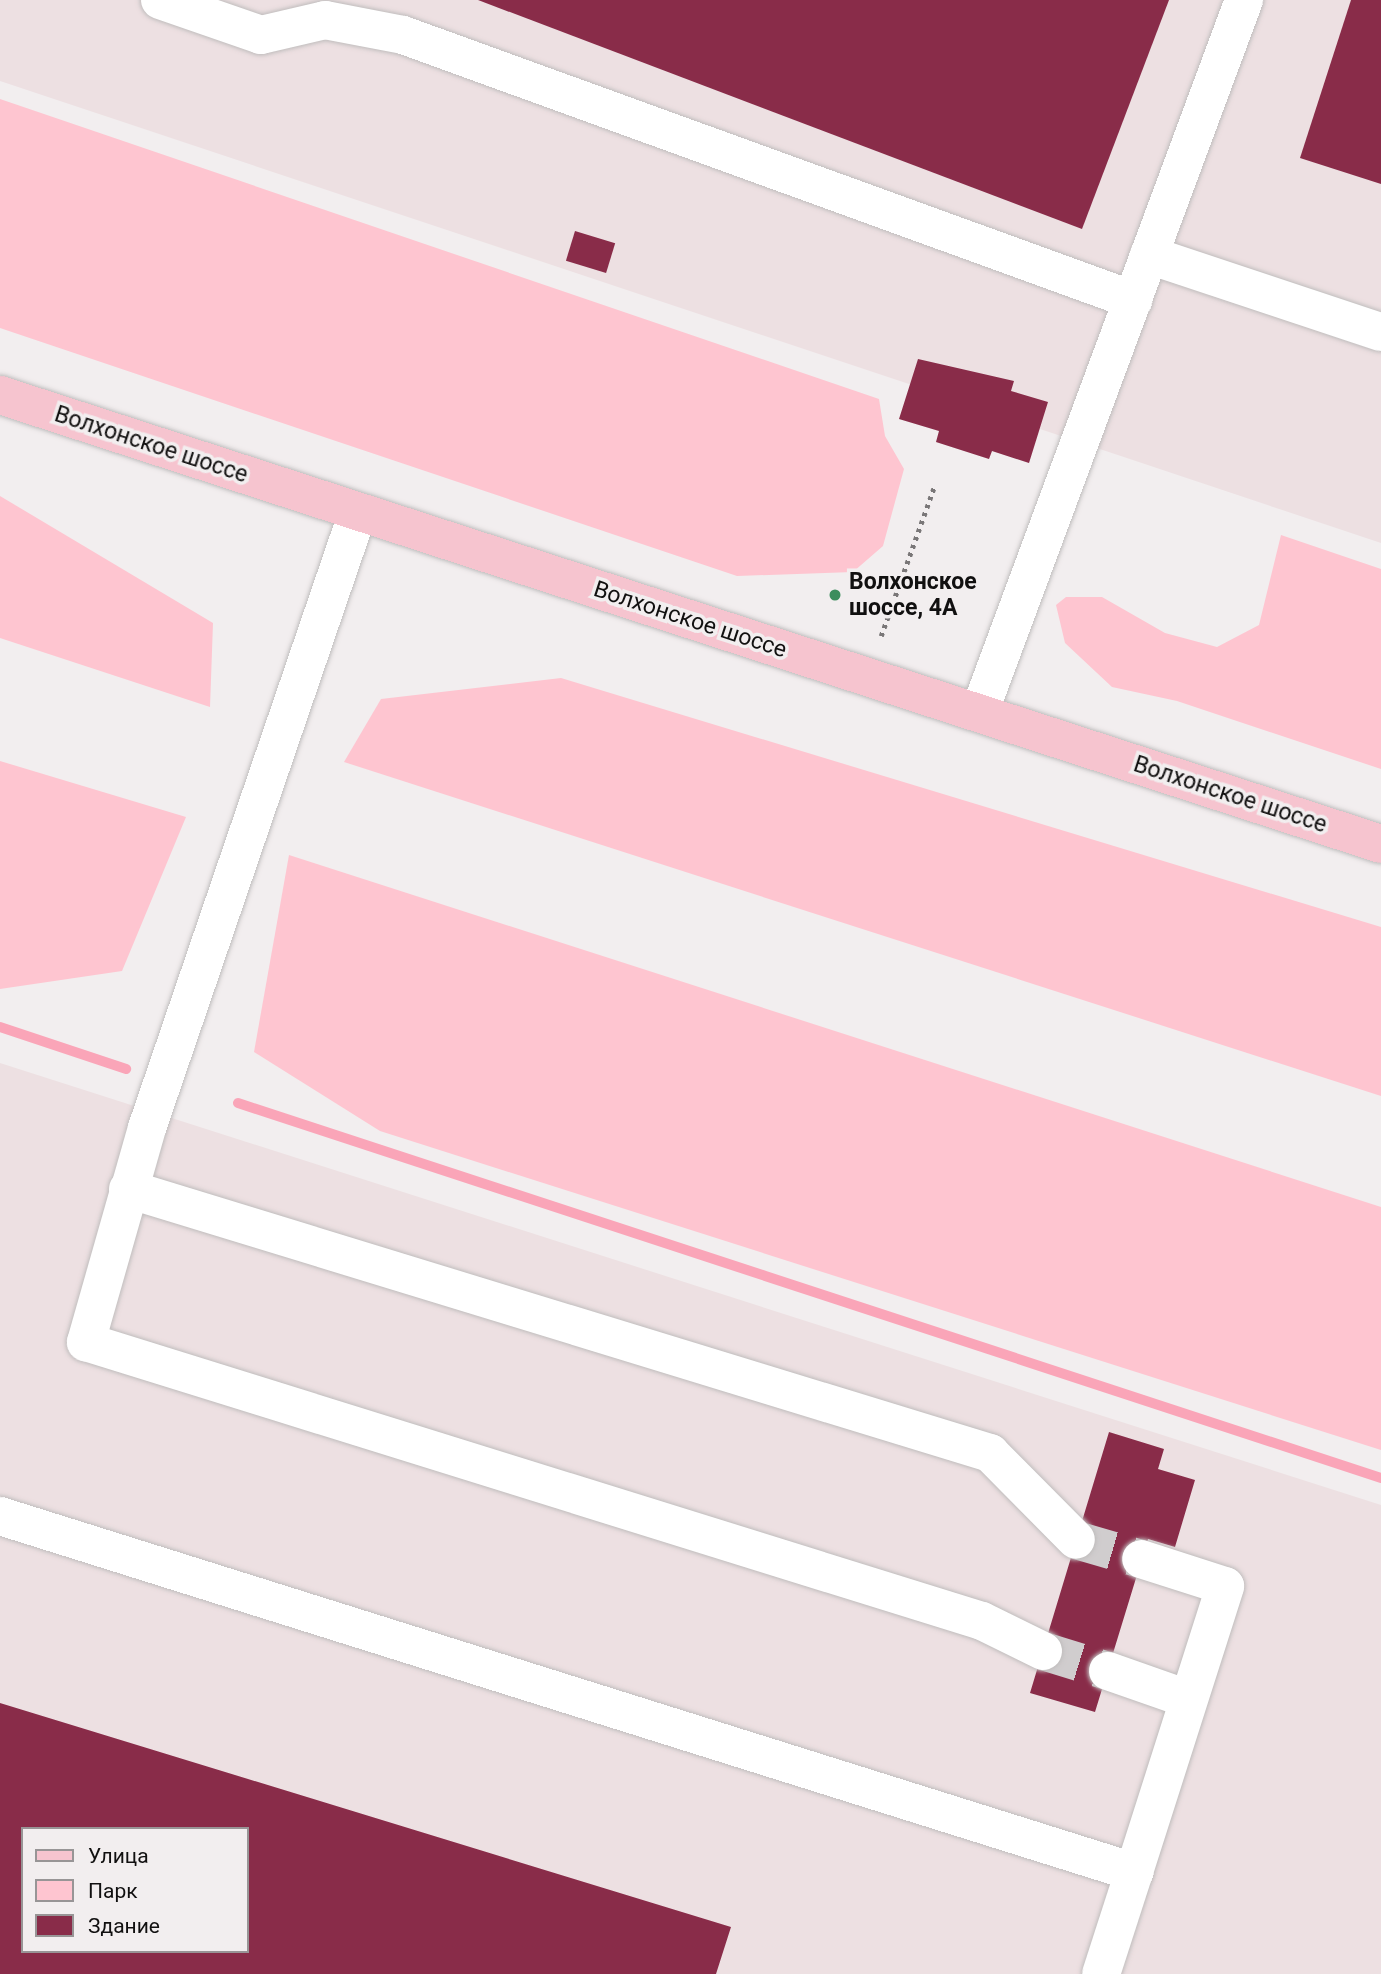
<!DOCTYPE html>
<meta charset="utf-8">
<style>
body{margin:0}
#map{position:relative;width:1381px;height:1974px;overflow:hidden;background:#f2eeef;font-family:Roboto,sans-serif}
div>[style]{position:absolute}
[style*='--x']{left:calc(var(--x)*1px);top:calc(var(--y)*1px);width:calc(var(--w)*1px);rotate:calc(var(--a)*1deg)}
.built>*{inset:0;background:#ede0e2}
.green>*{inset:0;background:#fec5d0}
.stream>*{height:10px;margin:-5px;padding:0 5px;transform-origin:5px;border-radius:5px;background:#faa5b8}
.building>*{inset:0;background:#892c49;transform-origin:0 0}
.minor-tunnel>*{height:38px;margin-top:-19px;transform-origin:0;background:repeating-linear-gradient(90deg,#d0cdce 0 38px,transparent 0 57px)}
.path>*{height:4.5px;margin-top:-2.25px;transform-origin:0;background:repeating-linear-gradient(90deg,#7a7778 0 3.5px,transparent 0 8.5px)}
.roads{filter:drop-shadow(0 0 2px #c0bdbd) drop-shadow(0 0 2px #c0bdbd)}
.minor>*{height:38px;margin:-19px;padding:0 19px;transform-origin:19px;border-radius:19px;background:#fff}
.major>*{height:38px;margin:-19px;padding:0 19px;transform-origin:19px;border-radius:19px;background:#f6c4cf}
.dots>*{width:19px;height:19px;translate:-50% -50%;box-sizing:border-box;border:4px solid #f2eeef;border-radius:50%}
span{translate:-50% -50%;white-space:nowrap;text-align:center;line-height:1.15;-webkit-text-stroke:7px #f2eeef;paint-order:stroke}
.street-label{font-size:23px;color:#111010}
.poi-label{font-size:23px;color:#111010;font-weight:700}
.left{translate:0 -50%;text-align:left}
.legend{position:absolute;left:21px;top:1827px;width:228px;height:126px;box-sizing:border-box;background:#f2eeef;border:2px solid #989596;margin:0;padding:9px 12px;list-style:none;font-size:21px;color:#111010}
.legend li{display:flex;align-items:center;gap:14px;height:35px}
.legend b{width:35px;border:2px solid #989596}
</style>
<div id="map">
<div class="built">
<div style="clip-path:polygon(0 0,1381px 0,1381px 543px,1040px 429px,1029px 463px,992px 451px,989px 459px,936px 442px,939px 431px,899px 419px,912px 385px,0 81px)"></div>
<div style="clip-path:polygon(evenodd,0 1063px,1381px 1505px,1381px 1974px,0 1974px,0 1063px,23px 1829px,247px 1829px,247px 1951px,23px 1951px,23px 1829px)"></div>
</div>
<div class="green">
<div style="clip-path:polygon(0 99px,879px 399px,885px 436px,904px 469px,883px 546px,853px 572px,737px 576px,0 328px)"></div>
<div style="clip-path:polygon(0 496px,213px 623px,210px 707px,0 638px)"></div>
<div style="clip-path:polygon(1281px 535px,1381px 569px,1381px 769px,1177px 701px,1112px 687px,1065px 643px,1056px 605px,1066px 597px,1102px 597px,1165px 633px,1217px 647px,1259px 625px)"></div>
<div style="clip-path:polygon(561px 678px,1381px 927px,1381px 1096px,344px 762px,381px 699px)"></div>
<div style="clip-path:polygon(0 761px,186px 817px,122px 971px,0 989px)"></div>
<div style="clip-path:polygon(289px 855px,1381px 1207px,1381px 1450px,380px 1131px,254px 1052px)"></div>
</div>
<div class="stream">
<div style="--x:0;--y:1027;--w:133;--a:18.4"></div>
<div style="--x:238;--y:1103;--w:1203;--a:18.16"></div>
</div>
<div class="building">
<div style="clip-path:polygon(478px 0,1169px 0,1082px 229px)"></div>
<div style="clip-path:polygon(1351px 0,1381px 0,1381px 184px,1300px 158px)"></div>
<div style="left:575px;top:231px;width:42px;height:31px;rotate:17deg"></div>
<div style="clip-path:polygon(918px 359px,1014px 381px,1011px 391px,1048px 402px,1029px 463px,992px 451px,989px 459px,936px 442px,939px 431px,899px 419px)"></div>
<div style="clip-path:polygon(1109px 1432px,1164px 1449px,1158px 1469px,1195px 1480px,1175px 1547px,1148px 1539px,1095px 1712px,1030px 1693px)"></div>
<div style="clip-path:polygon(evenodd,0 1703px,731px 1927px,716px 1974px,0 1974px,0 1703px,23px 1829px,247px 1829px,247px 1951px,23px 1951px,23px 1829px)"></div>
</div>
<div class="minor-tunnel">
<div style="--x:1076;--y:1540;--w:68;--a:16.3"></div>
<div style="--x:1043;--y:1651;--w:68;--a:17.1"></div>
</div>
<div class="path">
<div style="--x:881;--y:636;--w:158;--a:-70.4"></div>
</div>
<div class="roads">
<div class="minor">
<div style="--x:160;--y:0;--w:107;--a:19.1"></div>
<div style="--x:261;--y:35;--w:66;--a:-13.2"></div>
<div style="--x:325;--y:20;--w:79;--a:10.9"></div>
<div style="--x:403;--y:35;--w:777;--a:19.95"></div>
<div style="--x:1149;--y:255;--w:244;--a:18.4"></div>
<div style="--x:358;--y:512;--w:651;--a:108.91"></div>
<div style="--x:147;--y:1128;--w:223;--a:105.9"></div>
<div style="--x:86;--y:1342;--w:938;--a:17.3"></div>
<div style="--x:982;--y:1621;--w:68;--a:26.2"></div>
<div style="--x:979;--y:713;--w:761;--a:-69.61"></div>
<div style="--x:128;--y:1189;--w:902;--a:17.03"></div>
<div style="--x:990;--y:1453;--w:122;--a:45.3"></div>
<div style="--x:0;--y:1516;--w:1189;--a:17.43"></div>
<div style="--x:1134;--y:1872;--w:107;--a:107.9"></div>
<div style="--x:1108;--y:1671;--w:85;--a:19.3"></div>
<div style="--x:1134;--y:1872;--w:300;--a:-72.3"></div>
<div style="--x:1225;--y:1586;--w:88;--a:-162.2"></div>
</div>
<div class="major">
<div style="--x:0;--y:395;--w:1452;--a:18.01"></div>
</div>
</div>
<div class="dots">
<div style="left:835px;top:595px;background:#3c8d5d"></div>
</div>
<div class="street-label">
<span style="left:151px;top:445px;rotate:18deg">Волхонское шоссе</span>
<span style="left:690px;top:620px;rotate:18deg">Волхонское шоссе</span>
<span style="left:1230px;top:795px;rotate:18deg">Волхонское шоссе</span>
</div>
<div class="poi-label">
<span class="left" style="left:849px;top:595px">Волхонское<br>шоссе, 4А</span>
</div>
<ul class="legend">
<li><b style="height:9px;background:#f6c4cf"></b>Улица</li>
<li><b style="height:19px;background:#fec5d0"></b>Парк</li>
<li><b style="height:19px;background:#892c49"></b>Здание</li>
</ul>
</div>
